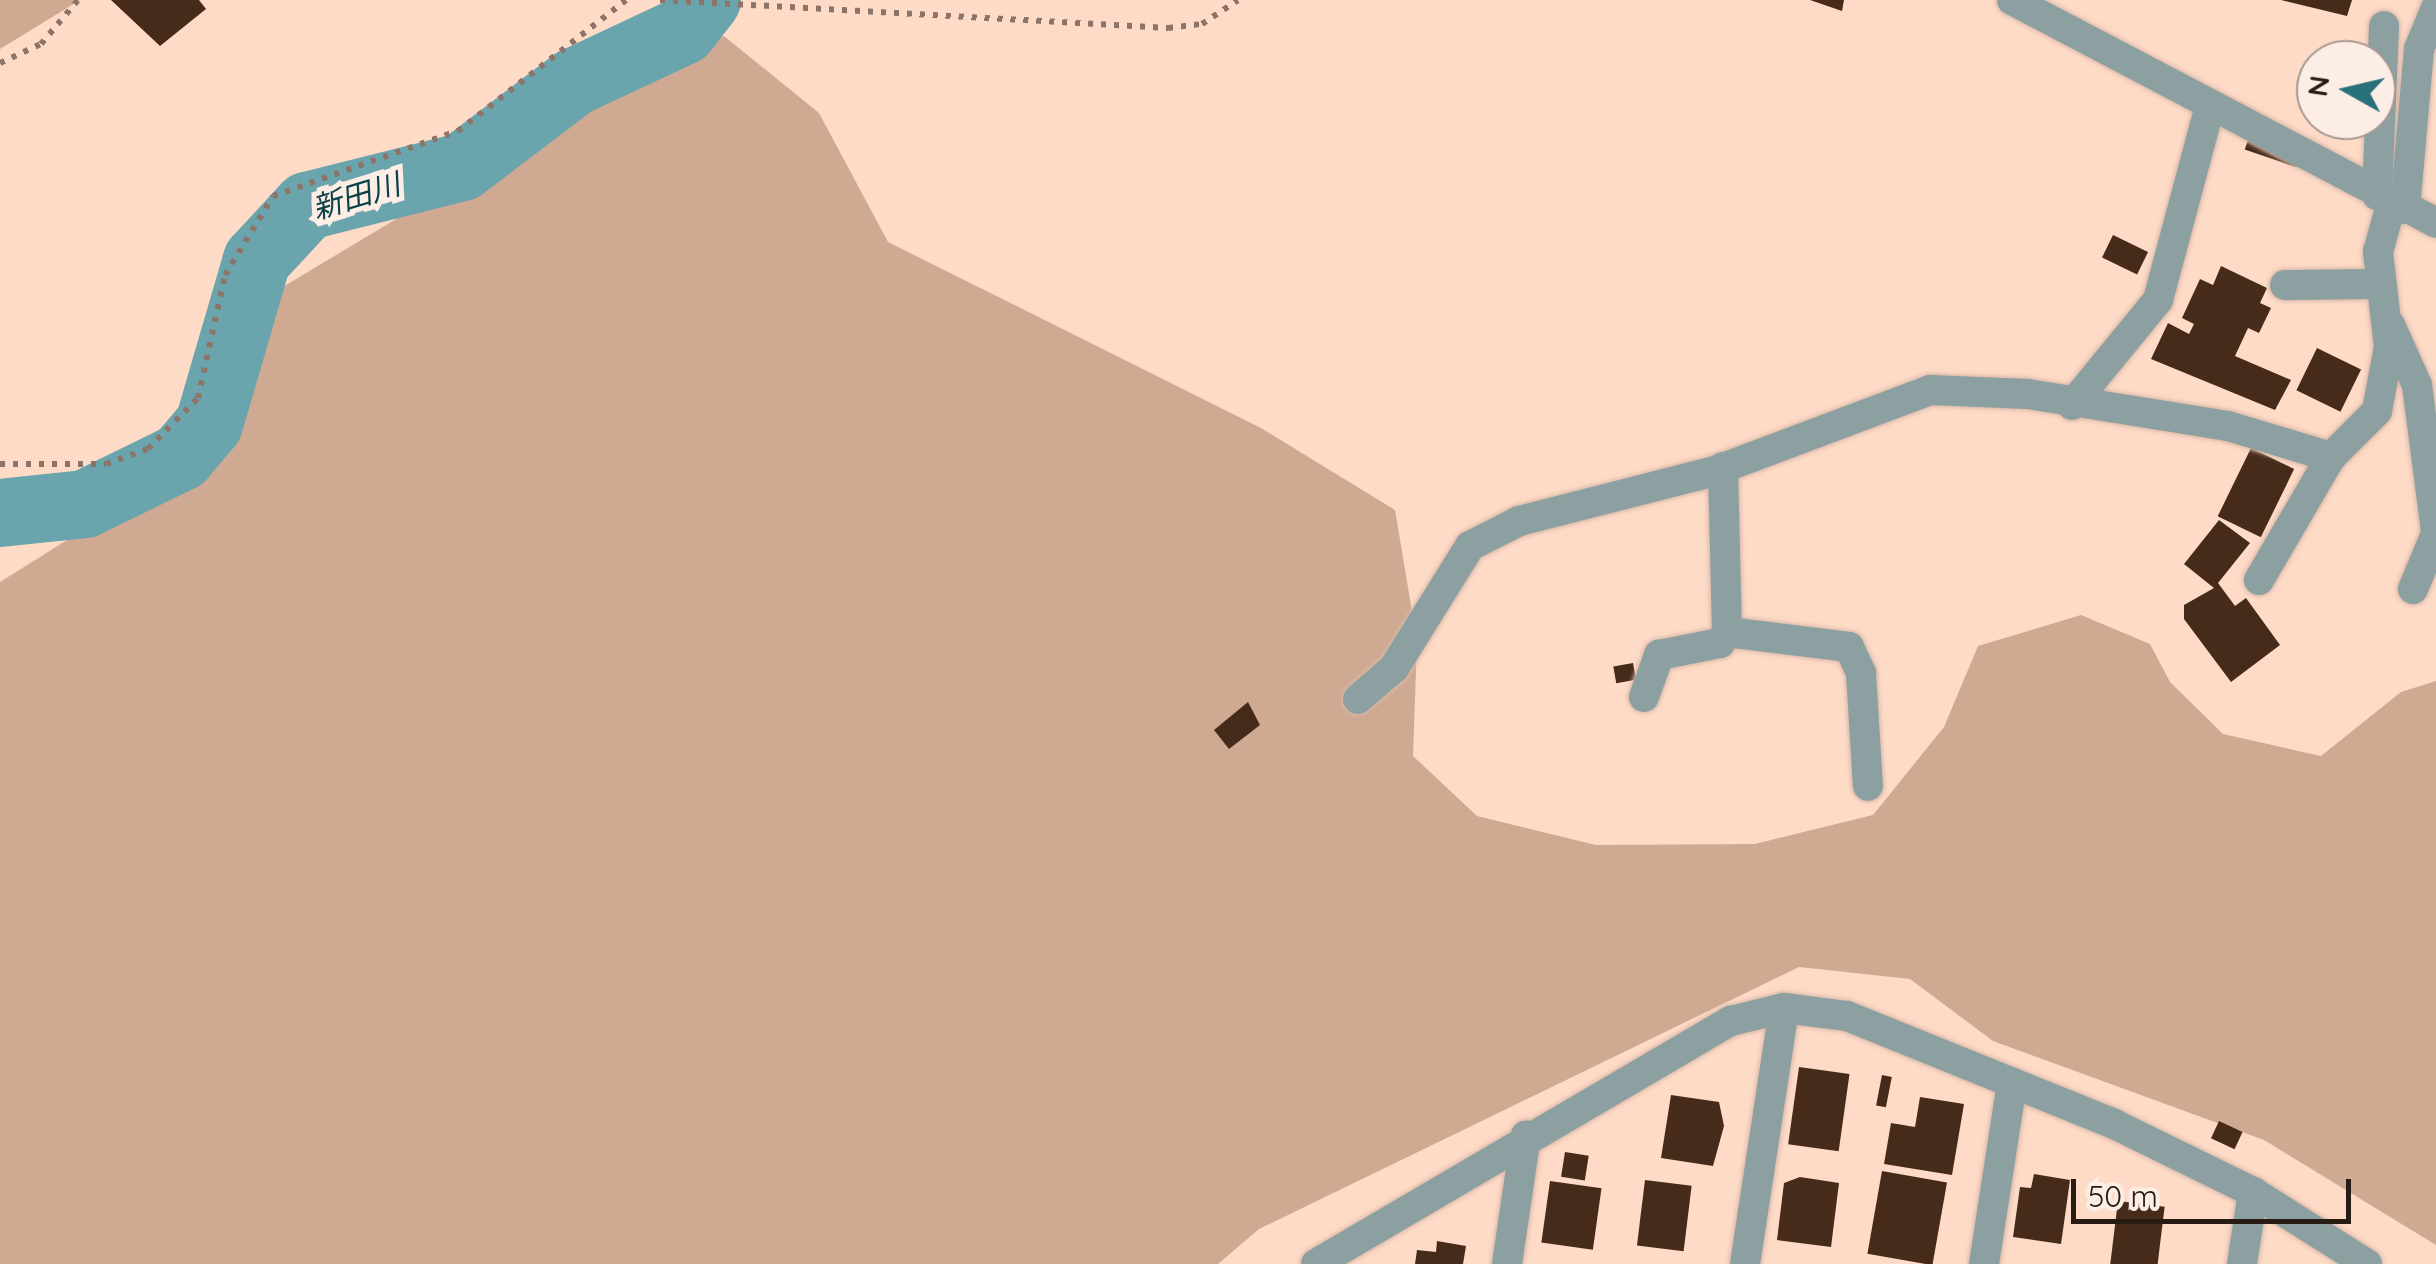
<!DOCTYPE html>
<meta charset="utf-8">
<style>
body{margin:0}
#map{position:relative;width:2436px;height:1264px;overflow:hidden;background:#fedbc7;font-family:Quicksand,"Noto Sans JP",sans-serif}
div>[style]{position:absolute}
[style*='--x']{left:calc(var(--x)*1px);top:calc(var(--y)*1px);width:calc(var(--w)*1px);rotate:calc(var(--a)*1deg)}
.green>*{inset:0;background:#cfa992}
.river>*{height:68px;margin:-34px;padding:0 34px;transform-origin:34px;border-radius:34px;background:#6aa4ac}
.building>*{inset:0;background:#462b1b;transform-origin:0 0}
.path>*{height:6px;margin-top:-3px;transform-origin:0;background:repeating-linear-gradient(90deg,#8c7568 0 5px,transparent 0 13px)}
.roads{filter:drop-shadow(0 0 2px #d7b8a7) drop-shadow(0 0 2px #d7b8a7)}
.minor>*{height:30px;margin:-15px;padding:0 15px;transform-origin:15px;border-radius:15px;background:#8c9fa1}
span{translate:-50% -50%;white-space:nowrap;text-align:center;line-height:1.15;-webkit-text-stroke:10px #fcede5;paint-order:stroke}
.water-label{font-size:30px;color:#0b4249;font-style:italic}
.north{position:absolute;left:2296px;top:40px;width:100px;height:100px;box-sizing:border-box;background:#fcede5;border:2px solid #a79991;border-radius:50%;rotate:278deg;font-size:28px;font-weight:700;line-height:40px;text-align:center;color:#271b13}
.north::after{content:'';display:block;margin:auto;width:35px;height:45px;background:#28717a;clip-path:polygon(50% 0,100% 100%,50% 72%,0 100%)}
.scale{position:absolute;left:2071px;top:1179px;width:280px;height:45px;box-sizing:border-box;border:5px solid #271b13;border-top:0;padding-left:12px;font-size:30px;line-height:35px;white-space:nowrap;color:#271b13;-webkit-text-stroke:8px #fcede5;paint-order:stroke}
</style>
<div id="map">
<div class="green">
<div style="clip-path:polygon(0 0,80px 0,0 49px)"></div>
<div style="clip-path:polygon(724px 36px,819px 113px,888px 242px,1261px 428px,1395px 510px,1417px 641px,1413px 756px,1477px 816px,1596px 845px,1755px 844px,1873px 815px,1944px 727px,1978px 646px,2081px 615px,2150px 644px,2170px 682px,2223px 734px,2321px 756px,2401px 692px,2436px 681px,2436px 1245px,2264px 1140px,1993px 1041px,1910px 979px,1799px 967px,1259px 1229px,1218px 1264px,0 1264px,0 582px,184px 467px,215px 426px,266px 297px,648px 68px)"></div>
</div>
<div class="river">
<div style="--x:0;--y:513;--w:85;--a:-6"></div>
<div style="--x:85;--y:504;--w:107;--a:-26.1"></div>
<div style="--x:181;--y:457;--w:43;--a:-49.7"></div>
<div style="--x:209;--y:424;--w:171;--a:-73.7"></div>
<div style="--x:257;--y:260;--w:74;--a:-47.2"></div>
<div style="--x:307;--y:206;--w:160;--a:-14.1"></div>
<div style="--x:462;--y:167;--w:141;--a:-37.2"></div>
<div style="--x:574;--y:82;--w:120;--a:-25.1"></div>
<div style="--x:683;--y:31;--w:39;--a:-52"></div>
</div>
<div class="building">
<div style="clip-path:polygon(111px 0,199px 0,206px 9px,160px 46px)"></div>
<div style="clip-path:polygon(1810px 0,1844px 0,1842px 11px)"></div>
<div style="clip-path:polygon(2281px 0,2352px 0,2347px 16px)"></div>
<div style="left:2248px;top:140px;width:55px;height:10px;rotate:19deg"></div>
<div style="left:2113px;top:235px;width:39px;height:25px;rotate:26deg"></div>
<div style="clip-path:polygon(2221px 266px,2267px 288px,2260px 303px,2271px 308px,2259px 333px,2248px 328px,2235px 356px,2291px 380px,2275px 410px,2151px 359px,2168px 323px,2189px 334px,2194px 324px,2182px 318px,2200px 279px,2213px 285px)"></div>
<div style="left:2317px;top:348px;width:49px;height:47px;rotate:26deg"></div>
<div style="left:2251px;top:448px;width:48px;height:76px;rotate:26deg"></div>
<div style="clip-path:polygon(2219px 520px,2250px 543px,2218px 583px,2235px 606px,2246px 598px,2280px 645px,2231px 682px,2184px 619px,2184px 605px,2214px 588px,2184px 564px)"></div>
<div style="left:1633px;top:663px;width:17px;height:20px;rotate:80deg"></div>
<div style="clip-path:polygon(1248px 702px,1260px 725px,1229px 749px,1214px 730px)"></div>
<div style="left:1799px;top:1067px;width:51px;height:78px;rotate:8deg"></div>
<div style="left:1882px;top:1075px;width:10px;height:31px;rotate:11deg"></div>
<div style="clip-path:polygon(1671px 1095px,1719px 1102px,1724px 1126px,1713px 1166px,1661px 1158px)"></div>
<div style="clip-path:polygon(1920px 1097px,1964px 1104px,1952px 1175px,1884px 1164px,1891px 1123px,1915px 1127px)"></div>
<div style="left:2219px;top:1121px;width:26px;height:19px;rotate:25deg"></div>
<div style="left:1565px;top:1152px;width:24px;height:25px;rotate:9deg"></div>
<div style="left:1882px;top:1171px;width:66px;height:84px;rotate:10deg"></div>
<div style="clip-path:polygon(2034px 1174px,2070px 1180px,2061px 1244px,2013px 1237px,2020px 1187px,2031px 1188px)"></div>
<div style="clip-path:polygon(1800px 1177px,1839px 1183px,1831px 1247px,1777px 1240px,1784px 1183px)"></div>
<div style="left:1645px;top:1180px;width:47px;height:66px;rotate:7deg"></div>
<div style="left:1550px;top:1181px;width:52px;height:62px;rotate:8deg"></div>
<div style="left:2118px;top:1201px;width:47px;height:64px;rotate:7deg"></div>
<div style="clip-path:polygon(1437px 1241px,1466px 1246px,1463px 1264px,1415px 1264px,1417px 1250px,1436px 1252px)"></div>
</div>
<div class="path">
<div style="--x:660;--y:0;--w:509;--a:3.15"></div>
<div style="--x:1168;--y:28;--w:34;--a:-7"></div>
<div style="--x:1202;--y:24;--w:43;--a:-33.7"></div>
<div style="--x:0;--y:63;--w:45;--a:-24.9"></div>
<div style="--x:41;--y:44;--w:57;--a:-49.9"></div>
<div style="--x:0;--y:464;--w:106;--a:0"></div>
<div style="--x:106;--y:464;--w:45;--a:-19.7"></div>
<div style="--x:148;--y:449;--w:71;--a:-45.6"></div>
<div style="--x:198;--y:398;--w:126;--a:-77.6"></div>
<div style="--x:225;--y:275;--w:92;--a:-58.7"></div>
<div style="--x:273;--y:196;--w:196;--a:-19.4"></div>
<div style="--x:458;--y:131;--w:213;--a:-37.9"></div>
</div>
<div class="roads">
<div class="minor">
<div style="--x:2012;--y:0;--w:479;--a:27.7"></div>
<div style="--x:2377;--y:195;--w:169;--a:-87.6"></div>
<div style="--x:2405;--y:209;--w:161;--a:-85"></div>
<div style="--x:2419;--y:49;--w:44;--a:-67.5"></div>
<div style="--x:2285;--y:285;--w:94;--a:-0.6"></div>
<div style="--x:2390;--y:325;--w:66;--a:65.8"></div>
<div style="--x:2417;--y:385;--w:147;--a:82.6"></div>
<div style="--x:2072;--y:405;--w:136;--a:-50.7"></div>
<div style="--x:2158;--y:300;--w:201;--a:-75"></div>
<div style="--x:2259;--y:580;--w:143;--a:-59.7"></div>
<div style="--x:2331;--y:457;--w:65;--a:-45"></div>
<div style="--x:2377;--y:411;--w:65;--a:-79.4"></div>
<div style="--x:2389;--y:347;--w:96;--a:-96.6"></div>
<div style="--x:2378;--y:252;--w:53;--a:-74.6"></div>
<div style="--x:2413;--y:589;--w:60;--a:-67.3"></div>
<div style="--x:1727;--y:632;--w:123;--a:7"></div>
<div style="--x:1849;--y:647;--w:29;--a:65"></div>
<div style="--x:1861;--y:673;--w:113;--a:86.5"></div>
<div style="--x:1644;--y:697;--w:45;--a:-70.3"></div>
<div style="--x:1659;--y:655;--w:62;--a:-11.1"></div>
<div style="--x:1720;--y:643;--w:13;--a:-58"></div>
<div style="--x:1727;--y:632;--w:165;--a:-91.4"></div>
<div style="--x:1358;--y:699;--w:48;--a:-40.7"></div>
<div style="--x:1394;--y:668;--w:144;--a:-58.1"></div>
<div style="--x:1470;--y:546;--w:55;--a:-27"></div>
<div style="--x:1519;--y:521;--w:202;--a:-14.3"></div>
<div style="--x:1715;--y:471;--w:230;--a:-20.6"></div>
<div style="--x:1930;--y:390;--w:98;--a:2.3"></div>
<div style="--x:2028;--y:394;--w:203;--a:9.1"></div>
<div style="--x:2228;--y:426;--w:108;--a:16.8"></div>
<div style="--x:1316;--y:1264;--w:481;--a:-30.4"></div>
<div style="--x:1731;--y:1021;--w:55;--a:-13.8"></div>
<div style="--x:1784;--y:1008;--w:64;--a:7.2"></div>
<div style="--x:1847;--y:1016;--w:288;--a:22"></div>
<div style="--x:2114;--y:1124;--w:155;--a:26.1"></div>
<div style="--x:2253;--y:1192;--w:135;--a:32.3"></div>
<div style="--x:1507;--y:1264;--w:130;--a:-81.6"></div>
<div style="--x:1745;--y:1264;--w:259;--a:-81.3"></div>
<div style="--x:1984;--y:1264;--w:183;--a:-81.2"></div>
<div style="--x:2242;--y:1264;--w:73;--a:-81.3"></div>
</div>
</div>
<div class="water-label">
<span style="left:356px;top:196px;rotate:-17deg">新田川</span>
</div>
<div class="north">N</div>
<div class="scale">50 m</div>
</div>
